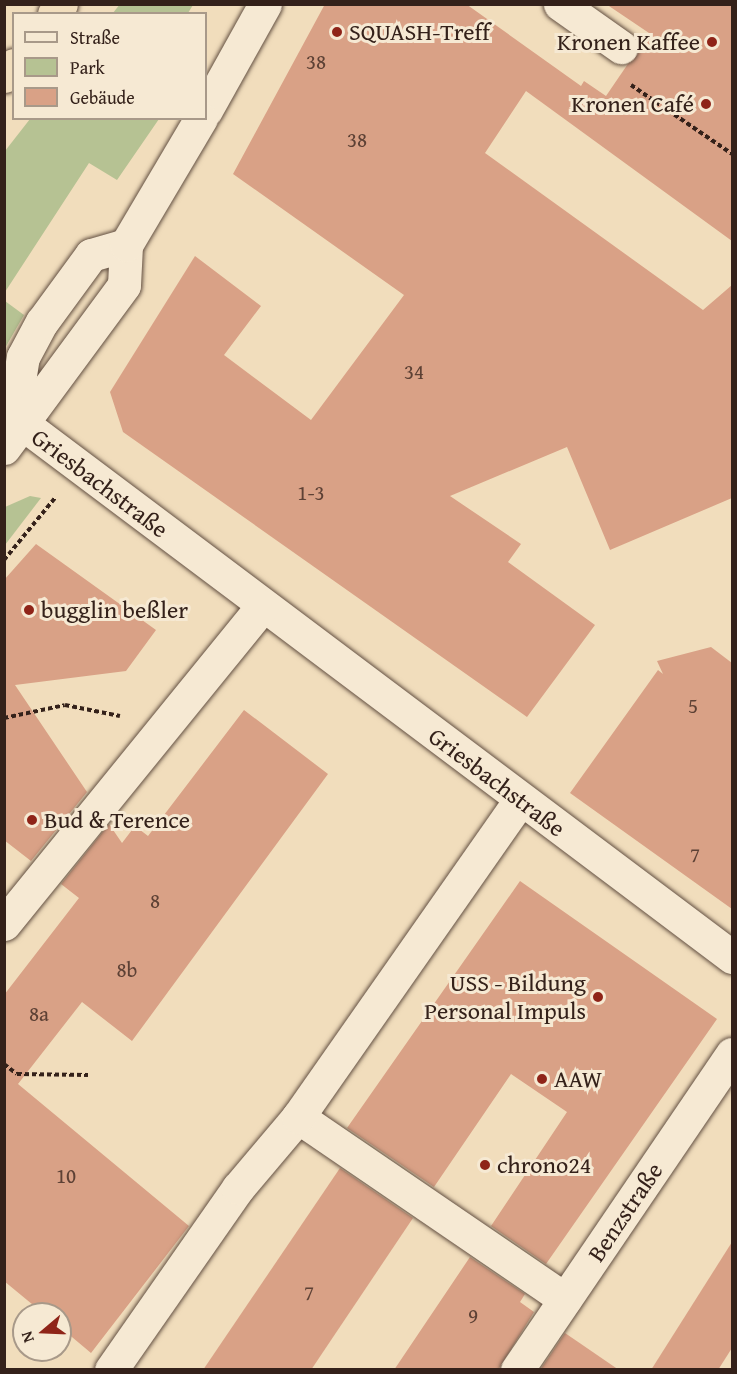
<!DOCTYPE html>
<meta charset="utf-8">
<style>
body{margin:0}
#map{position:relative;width:737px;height:1374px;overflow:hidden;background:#f1ddbc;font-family:"Gentium Book Plus",serif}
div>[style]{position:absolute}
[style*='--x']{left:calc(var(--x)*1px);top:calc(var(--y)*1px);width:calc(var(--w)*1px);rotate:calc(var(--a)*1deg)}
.green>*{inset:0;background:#b6c293}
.building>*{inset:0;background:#d9a186}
.path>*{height:4px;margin-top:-2px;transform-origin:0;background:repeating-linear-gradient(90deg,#34211a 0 4.5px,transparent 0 7.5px)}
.roads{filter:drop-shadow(0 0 2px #635042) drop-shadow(0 0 2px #635042)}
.minor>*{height:33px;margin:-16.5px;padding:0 16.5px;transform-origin:16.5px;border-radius:16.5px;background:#f6e9d3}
.highway>*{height:33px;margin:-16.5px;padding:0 16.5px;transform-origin:16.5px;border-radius:16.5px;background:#f1ddbc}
.dots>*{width:16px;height:16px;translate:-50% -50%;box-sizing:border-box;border:3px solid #f6e9d3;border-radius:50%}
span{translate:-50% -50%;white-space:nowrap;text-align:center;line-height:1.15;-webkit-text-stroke:6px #f6e9d3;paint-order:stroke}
.number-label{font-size:21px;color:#5d4135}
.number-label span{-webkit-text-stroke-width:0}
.poi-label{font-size:24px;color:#34211a}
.left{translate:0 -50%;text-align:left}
.right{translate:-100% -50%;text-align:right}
.street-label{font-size:24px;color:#34211a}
.frame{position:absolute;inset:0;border:6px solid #34211a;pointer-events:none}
.legend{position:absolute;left:12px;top:12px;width:195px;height:108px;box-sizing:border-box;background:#f6e9d3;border:2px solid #a89989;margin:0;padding:8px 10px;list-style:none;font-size:18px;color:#34211a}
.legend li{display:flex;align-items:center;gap:12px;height:30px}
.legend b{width:30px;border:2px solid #a89989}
.north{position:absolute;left:12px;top:1302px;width:60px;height:60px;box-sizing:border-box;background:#f6e9d3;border:2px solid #a89989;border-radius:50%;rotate:251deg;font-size:16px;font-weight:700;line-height:24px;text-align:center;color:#34211a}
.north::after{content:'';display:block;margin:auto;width:21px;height:27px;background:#8f2418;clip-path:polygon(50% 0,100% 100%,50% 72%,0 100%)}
</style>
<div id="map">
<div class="green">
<div style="clip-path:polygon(120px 4px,193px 4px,193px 5px,188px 13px,113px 13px)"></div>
<div style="clip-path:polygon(30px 119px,159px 119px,117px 180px,89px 163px,5px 292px,5px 151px)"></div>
<div style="clip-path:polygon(5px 301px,24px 315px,5px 348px)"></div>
<div style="clip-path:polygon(30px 496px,41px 498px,5px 545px,5px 507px)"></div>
</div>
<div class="building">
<div style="clip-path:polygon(325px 4px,466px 4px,581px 86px,584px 81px,606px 96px,649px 33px,606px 4px,732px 4px,732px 241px,526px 91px,485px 153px,703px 310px,732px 285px,732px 498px,610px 550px,567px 447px,450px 496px,521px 544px,508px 562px,595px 625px,527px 717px,123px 432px,110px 392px,195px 256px,261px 306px,224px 355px,311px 420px,404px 295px,233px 174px)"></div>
<div style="clip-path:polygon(36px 544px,156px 630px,126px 671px,15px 685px,87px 792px,31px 861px,4px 840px,4px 580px)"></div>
<div style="clip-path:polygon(711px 647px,732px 663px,732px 909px,570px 793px,658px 670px,663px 674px,657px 661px)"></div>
<div style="clip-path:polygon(244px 710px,328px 774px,132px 1041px,82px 1002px,18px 1084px,189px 1226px,91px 1353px,60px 1327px,60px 1314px,44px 1314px,4px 1281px,4px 995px,79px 898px,61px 884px,109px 824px,122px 843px,135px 826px,148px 836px)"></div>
<div style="clip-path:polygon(520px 881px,717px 1019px,546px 1264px,491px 1226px,567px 1112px,511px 1074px,434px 1187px,347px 1128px)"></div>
<div style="clip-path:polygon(340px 1168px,413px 1218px,311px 1370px,203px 1370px)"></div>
<div style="clip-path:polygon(732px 1242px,732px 1348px,718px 1370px,651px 1370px)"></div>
<div style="clip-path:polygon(470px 1257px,525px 1294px,520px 1302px,534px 1312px,498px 1370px,394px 1370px)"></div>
<div style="clip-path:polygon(565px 1333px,619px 1370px,540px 1370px)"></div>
</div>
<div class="path">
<div style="--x:631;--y:85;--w:122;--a:34.3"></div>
<div style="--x:4;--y:560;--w:80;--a:-50.6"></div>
<div style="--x:4;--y:718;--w:62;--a:-12"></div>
<div style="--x:65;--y:705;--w:56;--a:11.3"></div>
<div style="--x:4;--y:1064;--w:16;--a:38"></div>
<div style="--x:17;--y:1074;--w:71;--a:0.8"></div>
</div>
<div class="roads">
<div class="minor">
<div style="--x:560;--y:4;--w:75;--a:35.2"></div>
<div style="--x:206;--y:110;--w:121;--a:-60.9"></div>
<div style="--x:23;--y:424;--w:887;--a:36.93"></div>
<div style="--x:23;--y:424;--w:31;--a:-101"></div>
<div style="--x:17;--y:394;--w:37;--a:-81"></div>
<div style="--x:23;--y:357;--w:40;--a:-62"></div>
<div style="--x:42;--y:322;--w:83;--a:-53.8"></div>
<div style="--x:91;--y:255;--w:36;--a:-16"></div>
<div style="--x:4;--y:448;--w:202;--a:-53.6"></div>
<div style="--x:124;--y:285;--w:40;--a:-87.1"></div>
<div style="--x:126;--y:245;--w:147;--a:-59.4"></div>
<div style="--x:4;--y:924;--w:409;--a:-50.9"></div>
<div style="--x:298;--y:1117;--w:323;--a:34.3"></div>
<div style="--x:111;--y:1370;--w:222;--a:-55.1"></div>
<div style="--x:238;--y:1188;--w:93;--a:-49.8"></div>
<div style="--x:298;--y:1117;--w:388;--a:-55"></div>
<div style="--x:517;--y:1370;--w:382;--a:-55.8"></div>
</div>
<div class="highway">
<div style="--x:54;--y:14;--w:12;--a:-55"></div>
<div style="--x:4;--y:76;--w:15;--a:-48"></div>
</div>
</div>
<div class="dots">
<div style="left:337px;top:32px;background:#8f2418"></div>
<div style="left:712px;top:42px;background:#8f2418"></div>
<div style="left:706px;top:104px;background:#8f2418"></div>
<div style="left:29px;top:610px;background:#8f2418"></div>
<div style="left:32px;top:820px;background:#8f2418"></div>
<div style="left:598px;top:997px;background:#8f2418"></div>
<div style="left:542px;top:1079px;background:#8f2418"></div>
<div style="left:485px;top:1165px;background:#8f2418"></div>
</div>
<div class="number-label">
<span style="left:316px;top:62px">38</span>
<span style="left:357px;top:140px">38</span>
<span style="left:414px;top:372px">34</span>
<span style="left:311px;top:493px">1-3</span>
<span style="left:693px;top:706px">5</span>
<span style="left:695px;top:855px">7</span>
<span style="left:155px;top:901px">8</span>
<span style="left:127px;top:970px">8b</span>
<span style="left:39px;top:1014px">8a</span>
<span style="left:66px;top:1176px">10</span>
<span style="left:309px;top:1293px">7</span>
<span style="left:473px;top:1316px">9</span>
</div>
<div class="poi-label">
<span class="left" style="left:349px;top:32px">SQUASH-Treff</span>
<span class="right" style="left:700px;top:42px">Kronen Kaffee</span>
<span class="right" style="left:694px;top:104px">Kronen Café</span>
<span class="left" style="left:41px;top:610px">bugglin beßler</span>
<span class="left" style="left:44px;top:820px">Bud &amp; Terence</span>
<span class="right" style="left:586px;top:997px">USS - Bildung<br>Personal Impuls</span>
<span class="left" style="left:554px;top:1079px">AAW</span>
<span class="left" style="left:497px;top:1165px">chrono24</span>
</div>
<div class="street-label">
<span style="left:100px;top:483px;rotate:37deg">Griesbachstraße</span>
<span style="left:497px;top:782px;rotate:37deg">Griesbachstraße</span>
<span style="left:625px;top:1212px;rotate:-56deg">Benzstraße</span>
</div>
<div class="frame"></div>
<ul class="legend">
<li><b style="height:8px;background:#f6e9d3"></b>Straße</li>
<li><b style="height:16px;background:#b6c293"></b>Park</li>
<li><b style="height:16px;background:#d9a186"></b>Gebäude</li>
</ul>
<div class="north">N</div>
</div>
